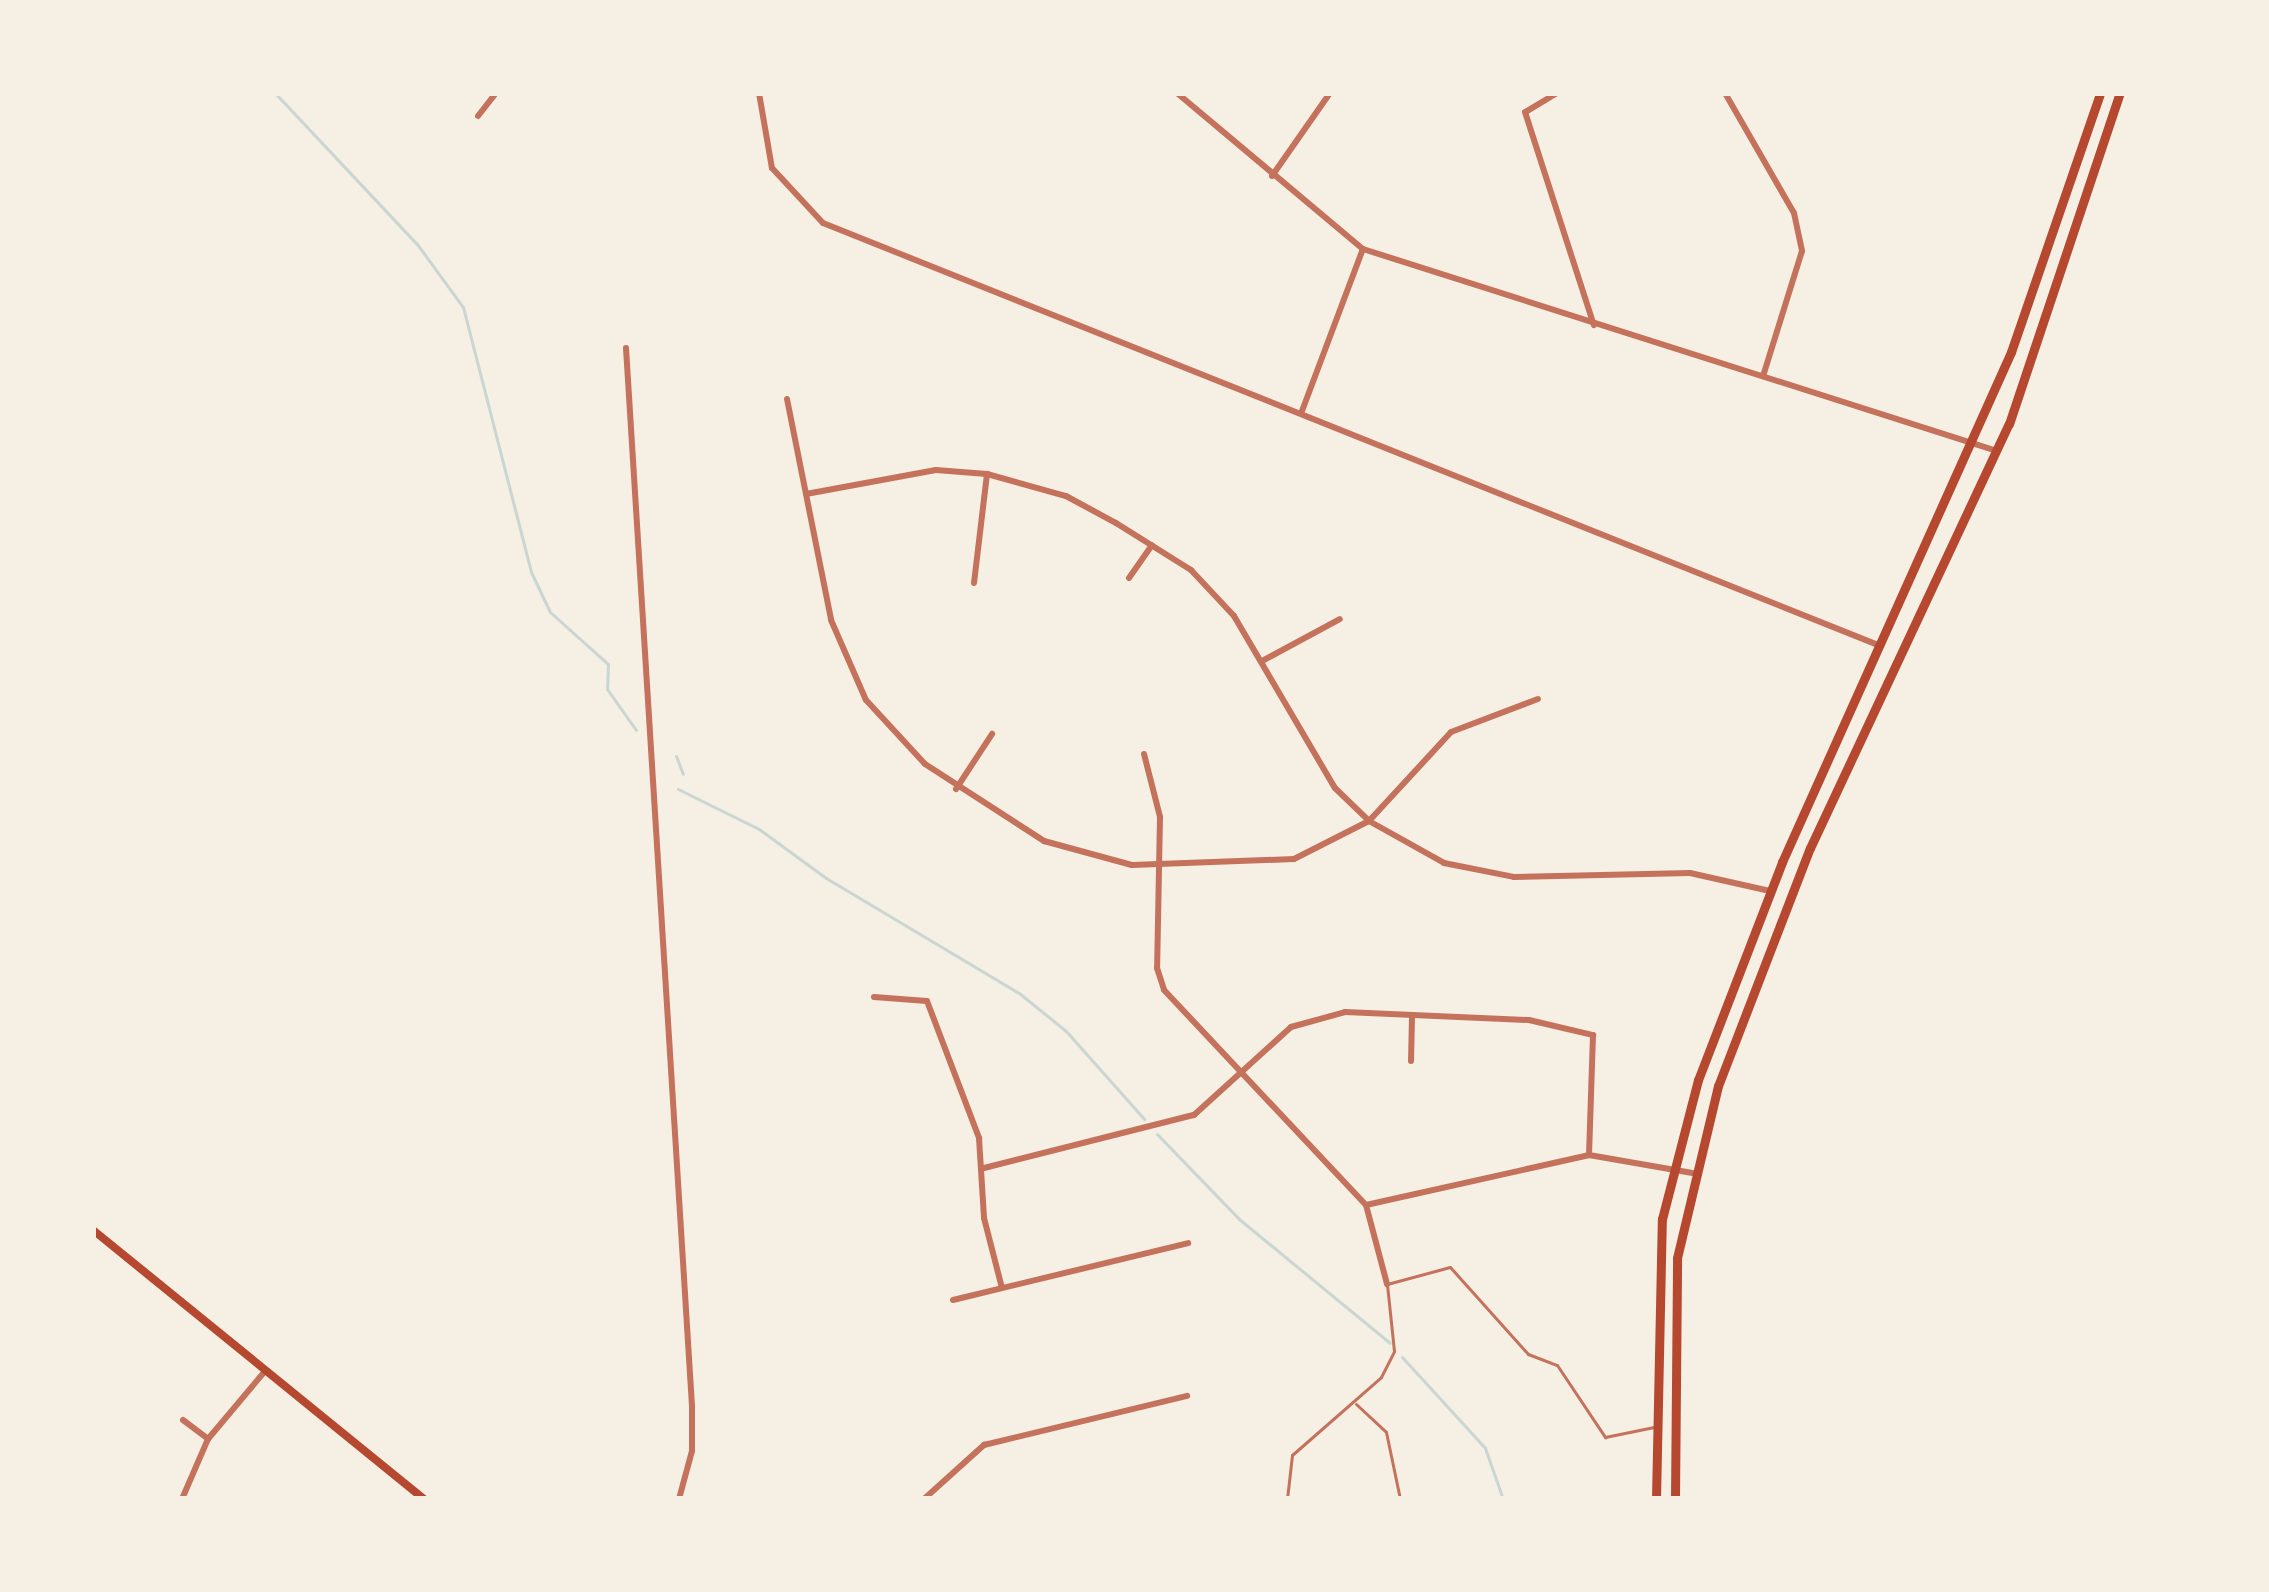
<!DOCTYPE html>
<style>
body{margin:0}
#map{position:relative;width:2269px;height:1592px;overflow:hidden;background:#f6efe4;font-family:"DM Sans",sans-serif}
div>[style]{position:absolute}
[style*='--x']{left:calc(var(--x)*1px);top:calc(var(--y)*1px);width:calc(var(--w)*1px);rotate:calc(var(--a)*1deg)}
.stream>*{height:3px;margin:-1.5px;padding:0 1.5px;transform-origin:1.5px;border-radius:1.5px;background:#c9d6d2}
.service>*{height:3px;margin:-1.5px;padding:0 1.5px;transform-origin:1.5px;border-radius:1.5px;background:#c5725c}
.minor>*{height:6px;margin:-3px;padding:0 3px;transform-origin:3px;border-radius:3px;background:#c5725c}
.secondary>*{height:8px;margin:-4px;padding:0 4px;transform-origin:4px;border-radius:4px;background:#b5482f}
.primary>*{height:9px;margin:-4.5px;padding:0 4.5px;transform-origin:4.5px;border-radius:4.5px;background:#b5482f}
span{translate:-50% -50%;white-space:nowrap;text-align:center;line-height:1.15;-webkit-text-stroke:9px #f6efe4;paint-order:stroke}
.frame{position:absolute;inset:0;border:96px solid #f6efe4;pointer-events:none}
</style>
<div id="map">
<div class="stream">
<div style="--x:275;--y:93;--w:207;--a:46.8"></div>
<div style="--x:417;--y:244;--w:78;--a:53.9"></div>
<div style="--x:463;--y:307;--w:274;--a:75.6"></div>
<div style="--x:531;--y:572;--w:44;--a:64.6"></div>
<div style="--x:550;--y:612;--w:78;--a:41.9"></div>
<div style="--x:608;--y:664;--w:25;--a:92"></div>
<div style="--x:607;--y:689;--w:50;--a:54.7"></div>
<div style="--x:676;--y:756;--w:19;--a:69"></div>
<div style="--x:678;--y:789;--w:90;--a:26.3"></div>
<div style="--x:759;--y:829;--w:83;--a:36.2"></div>
<div style="--x:826;--y:878;--w:225;--a:30.8"></div>
<div style="--x:1019;--y:993;--w:60;--a:39"></div>
<div style="--x:1066;--y:1031;--w:118;--a:48.4"></div>
<div style="--x:1157;--y:1134;--w:118;--a:46"></div>
<div style="--x:1239;--y:1219;--w:195;--a:39.4"></div>
<div style="--x:1402;--y:1357;--w:123;--a:47.6"></div>
<div style="--x:1485;--y:1448;--w:54;--a:70.6"></div>
<div style="--x:2173;--y:1499;--w:9;--a:-72"></div>
</div>
<div class="service">
<div style="--x:1356;--y:1404;--w:41;--a:43"></div>
<div style="--x:1386;--y:1432;--w:68;--a:78.2"></div>
<div style="--x:1287;--y:1499;--w:44;--a:-83.5"></div>
<div style="--x:1292;--y:1455;--w:118;--a:-41.2"></div>
<div style="--x:1381;--y:1377;--w:29;--a:-63"></div>
<div style="--x:1394;--y:1351;--w:67;--a:-96"></div>
<div style="--x:1387;--y:1284;--w:65;--a:-15.1"></div>
<div style="--x:1450;--y:1267;--w:117;--a:48.1"></div>
<div style="--x:1528;--y:1354;--w:31;--a:21"></div>
<div style="--x:1557;--y:1365;--w:87;--a:56.3"></div>
<div style="--x:1605;--y:1437;--w:50;--a:-11.5"></div>
</div>
<div class="minor">
<div style="--x:759;--y:93;--w:76;--a:80.2"></div>
<div style="--x:772;--y:168;--w:75;--a:47.2"></div>
<div style="--x:823;--y:223;--w:1136;--a:21.8"></div>
<div style="--x:1177;--y:93;--w:243;--a:40"></div>
<div style="--x:1363;--y:249;--w:665;--a:17.67"></div>
<div style="--x:1557;--y:93;--w:37;--a:149"></div>
<div style="--x:1525;--y:112;--w:224;--a:72.1"></div>
<div style="--x:1725;--y:93;--w:138;--a:60.1"></div>
<div style="--x:1794;--y:213;--w:39;--a:78"></div>
<div style="--x:1802;--y:251;--w:131;--a:107.3"></div>
<div style="--x:478;--y:116;--w:29;--a:-52"></div>
<div style="--x:1272;--y:176;--w:101;--a:-55.1"></div>
<div style="--x:626;--y:348;--w:1061;--a:86.43"></div>
<div style="--x:692;--y:1407;--w:44;--a:90"></div>
<div style="--x:692;--y:1451;--w:50;--a:105.2"></div>
<div style="--x:787;--y:399;--w:225;--a:78.7"></div>
<div style="--x:831;--y:620;--w:87;--a:66.4"></div>
<div style="--x:866;--y:700;--w:87;--a:47.3"></div>
<div style="--x:925;--y:764;--w:142;--a:32.9"></div>
<div style="--x:1044;--y:841;--w:91;--a:15.3"></div>
<div style="--x:1132;--y:865;--w:162;--a:-2.1"></div>
<div style="--x:1294;--y:859;--w:84;--a:-26.9"></div>
<div style="--x:1369;--y:821;--w:121;--a:-47.3"></div>
<div style="--x:1451;--y:732;--w:93;--a:-20.8"></div>
<div style="--x:1302;--y:411;--w:173;--a:-69.4"></div>
<div style="--x:806;--y:494;--w:132;--a:-10.5"></div>
<div style="--x:936;--y:470;--w:51;--a:4.5"></div>
<div style="--x:987;--y:474;--w:82;--a:15.6"></div>
<div style="--x:1066;--y:496;--w:57;--a:28.4"></div>
<div style="--x:1116;--y:523;--w:89;--a:32.1"></div>
<div style="--x:1191;--y:570;--w:63;--a:46.9"></div>
<div style="--x:1234;--y:616;--w:199;--a:59.6"></div>
<div style="--x:1335;--y:788;--w:47;--a:44.1"></div>
<div style="--x:1369;--y:821;--w:86;--a:29.2"></div>
<div style="--x:1444;--y:863;--w:71;--a:11.3"></div>
<div style="--x:1514;--y:877;--w:176;--a:-1.3"></div>
<div style="--x:1690;--y:873;--w:82;--a:12.7"></div>
<div style="--x:1129;--y:578;--w:40;--a:-55.1"></div>
<div style="--x:974;--y:583;--w:110;--a:-83.2"></div>
<div style="--x:1264;--y:660;--w:86;--a:-28.3"></div>
<div style="--x:1144;--y:754;--w:65;--a:75.7"></div>
<div style="--x:1160;--y:817;--w:151;--a:91.1"></div>
<div style="--x:1157;--y:968;--w:23;--a:72"></div>
<div style="--x:1164;--y:990;--w:295;--a:46.8"></div>
<div style="--x:1366;--y:1205;--w:82;--a:75.1"></div>
<div style="--x:956;--y:789;--w:66;--a:-56.8"></div>
<div style="--x:874;--y:997;--w:53;--a:4.3"></div>
<div style="--x:927;--y:1001;--w:147;--a:69.2"></div>
<div style="--x:979;--y:1138;--w:80;--a:86.4"></div>
<div style="--x:984;--y:1218;--w:72;--a:75.6"></div>
<div style="--x:1411;--y:1061;--w:44;--a:-88.7"></div>
<div style="--x:984;--y:1168;--w:217;--a:-14.2"></div>
<div style="--x:1194;--y:1115;--w:131;--a:-42.2"></div>
<div style="--x:1291;--y:1027;--w:56;--a:-15.5"></div>
<div style="--x:1345;--y:1012;--w:184;--a:2.5"></div>
<div style="--x:1529;--y:1020;--w:66;--a:13.2"></div>
<div style="--x:1593;--y:1035;--w:120;--a:91.9"></div>
<div style="--x:1366;--y:1205;--w:229;--a:-12.6"></div>
<div style="--x:1589;--y:1155;--w:105;--a:9.9"></div>
<div style="--x:953;--y:1300;--w:242;--a:-13.6"></div>
<div style="--x:183;--y:1420;--w:31;--a:37"></div>
<div style="--x:182;--y:1499;--w:65;--a:-66.6"></div>
<div style="--x:208;--y:1439;--w:90;--a:-50"></div>
<div style="--x:924;--y:1499;--w:81;--a:-42"></div>
<div style="--x:984;--y:1445;--w:209;--a:-13.6"></div>
</div>
<div class="secondary">
<div style="--x:93;--y:1230;--w:427;--a:39.1"></div>
</div>
<div class="primary">
<div style="--x:1656;--y:1499;--w:280;--a:-88.8"></div>
<div style="--x:1662;--y:1219;--w:144;--a:-75.5"></div>
<div style="--x:1698;--y:1080;--w:234;--a:-68.9"></div>
<div style="--x:1782;--y:862;--w:559;--a:-65.82"></div>
<div style="--x:2011;--y:352;--w:274;--a:-71"></div>
<div style="--x:1675;--y:1499;--w:241;--a:-89.5"></div>
<div style="--x:1677;--y:1258;--w:177;--a:-76.6"></div>
<div style="--x:1718;--y:1086;--w:255;--a:-68.9"></div>
<div style="--x:1810;--y:848;--w:468;--a:-64.9"></div>
<div style="--x:2009;--y:424;--w:349;--a:-71.5"></div>
</div>
<div class="frame"></div>
</div>
